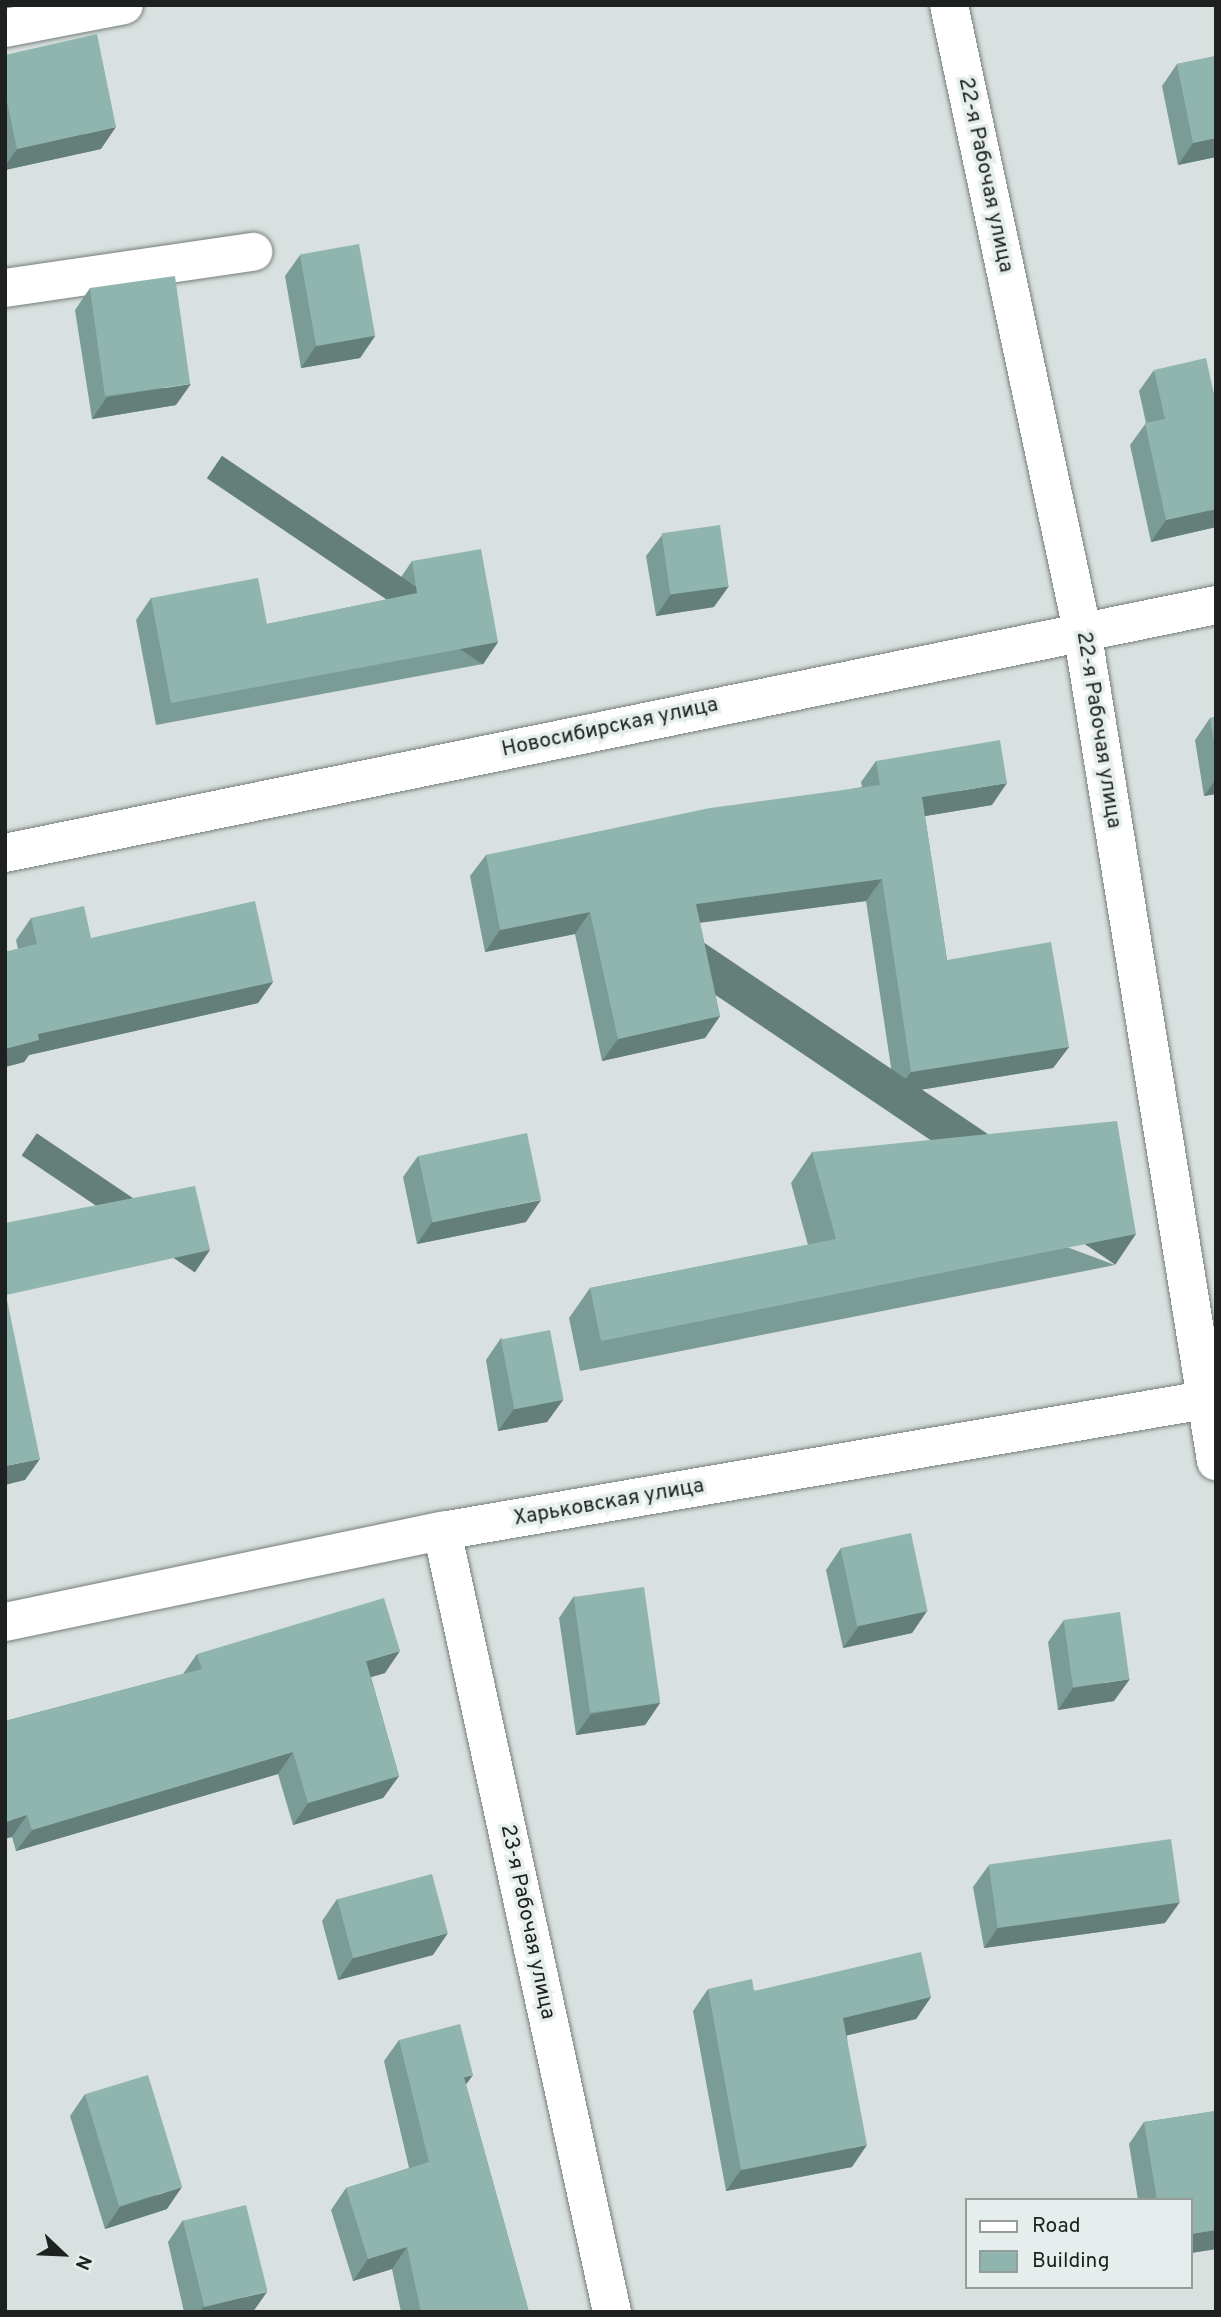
<!DOCTYPE html>
<meta charset="utf-8">
<style>
body{margin:0}
#map{position:relative;width:1221px;height:2317px;overflow:hidden;background:#d8e1df;font-family:Overpass,sans-serif}
div>[style]{position:absolute}
[style*='--x']{left:calc(var(--x)*1px);top:calc(var(--y)*1px);width:calc(var(--w)*1px);rotate:calc(var(--a)*1deg)}
.roads{filter:drop-shadow(0 0 2px #767e7c) drop-shadow(0 0 2px #767e7c)}
.minor>*{height:38px;margin:-19px;padding:0 19px;transform-origin:19px;border-radius:19px;background:#fff}
.wall>*{inset:0;background:#7b9c96}
.shaded-wall>*{inset:0;background:#647f7a;transform-origin:0 0}
.building>*{inset:0;background:#8fb5ae;transform-origin:0 0}
span{translate:-50% -50%;white-space:nowrap;text-align:center;line-height:1.15;-webkit-text-stroke:7px #e5eeec;paint-order:stroke}
.street-label{font-size:21px;color:#1d2120}
.frame{position:absolute;inset:0;border:7px solid #1d2120;pointer-events:none}
.legend{position:absolute;left:965px;top:2198px;width:228px;height:91px;box-sizing:border-box;background:#e5eeec;border:2px solid #959c9a;margin:0;padding:9px 12px;list-style:none;font-size:21px;color:#1d2120}
.legend li{display:flex;align-items:center;gap:14px;height:35px}
.legend b{width:35px;border:2px solid #959c9a}
.north{position:absolute;left:28px;top:2219px;width:70px;height:70px;-webkit-text-stroke:5px #e5eeec;paint-order:stroke;rotate:113deg;font-size:19px;font-weight:700;line-height:28px;text-align:center;color:#1d2120}
.north::after{content:'';display:block;margin:auto;width:24px;height:32px;background:#1d2120;clip-path:polygon(50% 0,100% 100%,50% 72%,0 100%)}
</style>
<div id="map">
<div class="roads">
<div class="minor">
<div style="--x:949;--y:5;--w:639;--a:77.99"></div>
<div style="--x:1082;--y:630;--w:842;--a:80.84"></div>
<div style="--x:5;--y:28;--w:121;--a:-10.9"></div>
<div style="--x:5;--y:288;--w:251;--a:-8.3"></div>
<div style="--x:5;--y:853;--w:1236;--a:-11.57"></div>
<div style="--x:442;--y:1531;--w:799;--a:77.72"></div>
<div style="--x:5;--y:1622;--w:446;--a:-11.8"></div>
<div style="--x:442;--y:1531;--w:785;--a:-9.75"></div>
</div>
</div>
<div class="wall">
<div style="clip-path:polygon(5px 55px,101px 149px,5px 170px)"></div>
<div style="clip-path:polygon(1216px 56px,1216px 157px,1178px 165px,1162px 86px,1177px 64px)"></div>
<div style="clip-path:polygon(300px 255px,375px 336px,360px 358px,301px 368px,285px 276px)"></div>
<div style="clip-path:polygon(90px 288px,176px 405px,92px 419px,75px 310px)"></div>
<div style="clip-path:polygon(1154px 370px,1216px 527px,1151px 542px,1130px 445px,1146px 423px,1139px 391px)"></div>
<div style="clip-path:polygon(662px 535px,714px 607px,656px 616px,646px 556px)"></div>
<div style="clip-path:polygon(412px 561px,498px 642px,483px 664px,156px 725px,136px 620px,151px 598px,267px 624px,399px 597px,397px 583px)"></div>
<div style="clip-path:polygon(1216px 717px,1216px 794px,1204px 796px,1195px 740px,1210px 718px)"></div>
<div style="clip-path:polygon(876px 761px,992px 805px,925px 816px,947px 960px,1069px 1047px,1053px 1068px,895px 1094px,866px 901px,700px 923px,720px 1016px,705px 1038px,602px 1061px,575px 934px,485px 952px,470px 876px,486px 855px,862px 787px,861px 782px)"></div>
<div style="clip-path:polygon(31px 918px,91px 938px,273px 982px,258px 1003px,29px 1055px,24px 1062px,5px 1067px,5px 952px,18px 949px,16px 940px)"></div>
<div style="clip-path:polygon(812px 1152px,1115px 1265px,580px 1371px,569px 1318px,590px 1288px,808px 1245px,791px 1183px)"></div>
<div style="clip-path:polygon(418px 1156px,526px 1222px,417px 1244px,403px 1177px)"></div>
<div style="clip-path:polygon(501px 1338px,563px 1400px,547px 1422px,498px 1431px,486px 1360px)"></div>
<div style="clip-path:polygon(841px 1548px,927px 1611px,912px 1633px,843px 1648px,826px 1570px)"></div>
<div style="clip-path:polygon(574px 1596px,660px 1703px,645px 1725px,576px 1735px,559px 1618px)"></div>
<div style="clip-path:polygon(1064px 1620px,1114px 1701px,1058px 1710px,1048px 1642px)"></div>
<div style="clip-path:polygon(197px 1654px,385px 1673px,371px 1677px,399px 1776px,383px 1798px,293px 1825px,278px 1774px,16px 1851px,12px 1837px,5px 1721px,183px 1674px)"></div>
<div style="clip-path:polygon(989px 1865px,1165px 1923px,984px 1948px,973px 1887px)"></div>
<div style="clip-path:polygon(337px 1899px,433px 1955px,338px 1980px,322px 1921px)"></div>
<div style="clip-path:polygon(708px 1989px,931px 1997px,916px 2019px,847px 2035px,852px 2167px,726px 2191px,693px 2011px)"></div>
<div style="clip-path:polygon(399px 2040px,466px 2085px,529px 2312px,401px 2312px,392px 2269px,353px 2281px,331px 2210px,346px 2188px,409px 2168px,384px 2061px)"></div>
<div style="clip-path:polygon(85px 2094px,167px 2209px,105px 2229px,70px 2116px)"></div>
<div style="clip-path:polygon(1216px 2111px,1216px 2249px,1191px 2253px,1191px 2200px,1138px 2200px,1129px 2144px,1144px 2122px)"></div>
<div style="clip-path:polygon(183px 2220px,253px 2312px,184px 2312px,168px 2242px)"></div>
</div>
<div class="shaded-wall">
<div style="clip-path:polygon(116px 127px,101px 149px,5px 170px,5px 166px,17px 149px)"></div>
<div style="clip-path:polygon(1216px 138px,1216px 157px,1178px 165px,1193px 143px)"></div>
<div style="clip-path:polygon(375px 336px,360px 358px,301px 368px,316px 346px)"></div>
<div style="clip-path:polygon(191px 384px,176px 405px,92px 419px,107px 397px)"></div>
<div style="clip-path:polygon(1216px 509px,1216px 527px,1151px 542px,1166px 520px)"></div>
<div style="clip-path:polygon(729px 586px,714px 607px,656px 616px,671px 594px)"></div>
<div style="left:498px;top:642px;width:27px;height:333px;rotate:124deg"></div>
<div style="clip-path:polygon(1216px 779px,1216px 794px,1204px 796px)"></div>
<div style="clip-path:polygon(1007px 783px,992px 805px,907px 819px,922px 797px)"></div>
<div style="clip-path:polygon(882px 879px,866px 901px,680px 925px,696px 904px)"></div>
<div style="clip-path:polygon(590px 912px,575px 934px,485px 952px,500px 930px)"></div>
<div style="clip-path:polygon(273px 982px,258px 1003px,29px 1055px,24px 1062px,5px 1067px,5px 1049px,38px 1034px)"></div>
<div style="clip-path:polygon(720px 1016px,705px 1038px,602px 1061px,618px 1039px)"></div>
<div style="clip-path:polygon(1069px 1047px,1053px 1068px,895px 1094px,911px 1072px)"></div>
<div style="clip-path:polygon(541px 1200px,526px 1222px,417px 1244px,432px 1222px)"></div>
<div style="left:1136px;top:1234px;width:37px;height:546px;rotate:124deg"></div>
<div style="left:210px;top:1250px;width:27px;height:209px;rotate:124deg"></div>
<div style="clip-path:polygon(563px 1400px,547px 1422px,498px 1431px,514px 1409px)"></div>
<div style="clip-path:polygon(40px 1459px,25px 1480px,5px 1485px,5px 1466px)"></div>
<div style="clip-path:polygon(927px 1611px,912px 1633px,843px 1648px,859px 1626px)"></div>
<div style="clip-path:polygon(400px 1651px,385px 1673px,351px 1683px,366px 1661px)"></div>
<div style="clip-path:polygon(1130px 1679px,1114px 1701px,1058px 1710px,1073px 1688px)"></div>
<div style="clip-path:polygon(660px 1703px,645px 1725px,576px 1735px,591px 1714px)"></div>
<div style="clip-path:polygon(293px 1752px,278px 1774px,16px 1851px,32px 1830px)"></div>
<div style="clip-path:polygon(399px 1776px,383px 1798px,293px 1825px,308px 1803px)"></div>
<div style="clip-path:polygon(27px 1815px,12px 1837px,5px 1839px,5px 1822px)"></div>
<div style="clip-path:polygon(1180px 1902px,1165px 1923px,984px 1948px,999px 1926px)"></div>
<div style="clip-path:polygon(448px 1933px,433px 1955px,338px 1980px,353px 1958px)"></div>
<div style="clip-path:polygon(931px 1997px,916px 2019px,828px 2040px,843px 2018px)"></div>
<div style="clip-path:polygon(473px 2075px,457px 2097px,464px 2077px)"></div>
<div style="clip-path:polygon(867px 2145px,852px 2167px,726px 2191px,741px 2170px)"></div>
<div style="clip-path:polygon(182px 2187px,167px 2209px,105px 2229px,120px 2207px)"></div>
<div style="clip-path:polygon(1216px 2230px,1216px 2249px,1191px 2253px,1191px 2234px)"></div>
<div style="clip-path:polygon(407px 2247px,392px 2269px,353px 2281px,368px 2259px)"></div>
<div style="clip-path:polygon(267px 2292px,253px 2312px,200px 2312px,203px 2307px)"></div>
</div>
<div class="building">
<div style="clip-path:polygon(97px 34px,116px 127px,17px 149px,5px 92px,5px 55px)"></div>
<div style="clip-path:polygon(1216px 56px,1216px 138px,1193px 143px,1177px 64px)"></div>
<div style="left:359px;top:244px;width:93px;height:60px;rotate:80deg"></div>
<div style="left:175px;top:276px;width:109px;height:86px;rotate:82deg"></div>
<div style="clip-path:polygon(1206px 358px,1216px 403px,1216px 509px,1166px 520px,1145px 423px,1165px 419px,1154px 370px)"></div>
<div style="left:720px;top:525px;width:62px;height:59px;rotate:82deg"></div>
<div style="clip-path:polygon(481px 549px,498px 642px,171px 703px,151px 598px,258px 578px,267px 624px,417px 593px,412px 561px)"></div>
<div style="clip-path:polygon(1216px 717px,1216px 753px,1210px 718px)"></div>
<div style="clip-path:polygon(1000px 740px,1007px 783px,922px 797px,947px 960px,1051px 942px,1069px 1047px,911px 1072px,882px 879px,696px 904px,720px 1016px,618px 1039px,590px 912px,500px 930px,486px 855px,710px 808px,880px 785px,876px 761px)"></div>
<div style="clip-path:polygon(255px 901px,273px 982px,38px 1034px,39px 1040px,5px 1049px,5px 952px,37px 944px,31px 918px,84px 906px,91px 938px)"></div>
<div style="clip-path:polygon(1117px 1121px,1136px 1234px,601px 1341px,590px 1288px,836px 1239px,812px 1152px)"></div>
<div style="left:527px;top:1133px;width:68px;height:111px;rotate:78deg"></div>
<div style="clip-path:polygon(195px 1186px,210px 1250px,6px 1295px,40px 1459px,5px 1466px,5px 1223px)"></div>
<div style="left:550px;top:1330px;width:71px;height:50px;rotate:79deg"></div>
<div style="left:911px;top:1533px;width:80px;height:72px;rotate:78deg"></div>
<div style="left:644px;top:1587px;width:117px;height:71px;rotate:82deg"></div>
<div style="clip-path:polygon(384px 1598px,400px 1651px,366px 1661px,399px 1776px,308px 1803px,293px 1752px,32px 1830px,27px 1815px,5px 1822px,5px 1721px,202px 1669px,197px 1654px)"></div>
<div style="left:1120px;top:1612px;width:68px;height:57px;rotate:82deg"></div>
<div style="left:1171px;top:1839px;width:64px;height:184px;rotate:82deg"></div>
<div style="left:432px;top:1874px;width:61px;height:98px;rotate:75deg"></div>
<div style="clip-path:polygon(921px 1952px,931px 1997px,843px 2018px,867px 2145px,741px 2170px,708px 1989px,752px 1979px,754px 1991px)"></div>
<div style="clip-path:polygon(460px 2024px,473px 2075px,464px 2077px,529px 2312px,421px 2312px,407px 2247px,368px 2259px,346px 2188px,429px 2162px,399px 2040px)"></div>
<div style="left:148px;top:2075px;width:117px;height:66px;rotate:73deg"></div>
<div style="clip-path:polygon(1216px 2111px,1216px 2230px,1191px 2234px,1191px 2200px,1157px 2200px,1144px 2122px)"></div>
<div style="left:246px;top:2205px;width:89px;height:65px;rotate:76deg"></div>
</div>
<div class="street-label">
<span style="left:985px;top:175px;rotate:78deg">22-я Рабочая улица</span>
<span style="left:610px;top:728px;rotate:-12deg">Новосибирская улица</span>
<span style="left:1098px;top:730px;rotate:81deg">22-я Рабочая улица</span>
<span style="left:609px;top:1503px;rotate:-10deg">Харьковская улица</span>
<span style="left:527px;top:1922px;rotate:78deg">23-я Рабочая улица</span>
</div>
<div class="frame"></div>
<ul class="legend">
<li><b style="height:9px;background:#fff"></b>Road</li>
<li><b style="height:19px;background:#8fb5ae"></b>Building</li>
</ul>
<div class="north">N</div>
</div>
